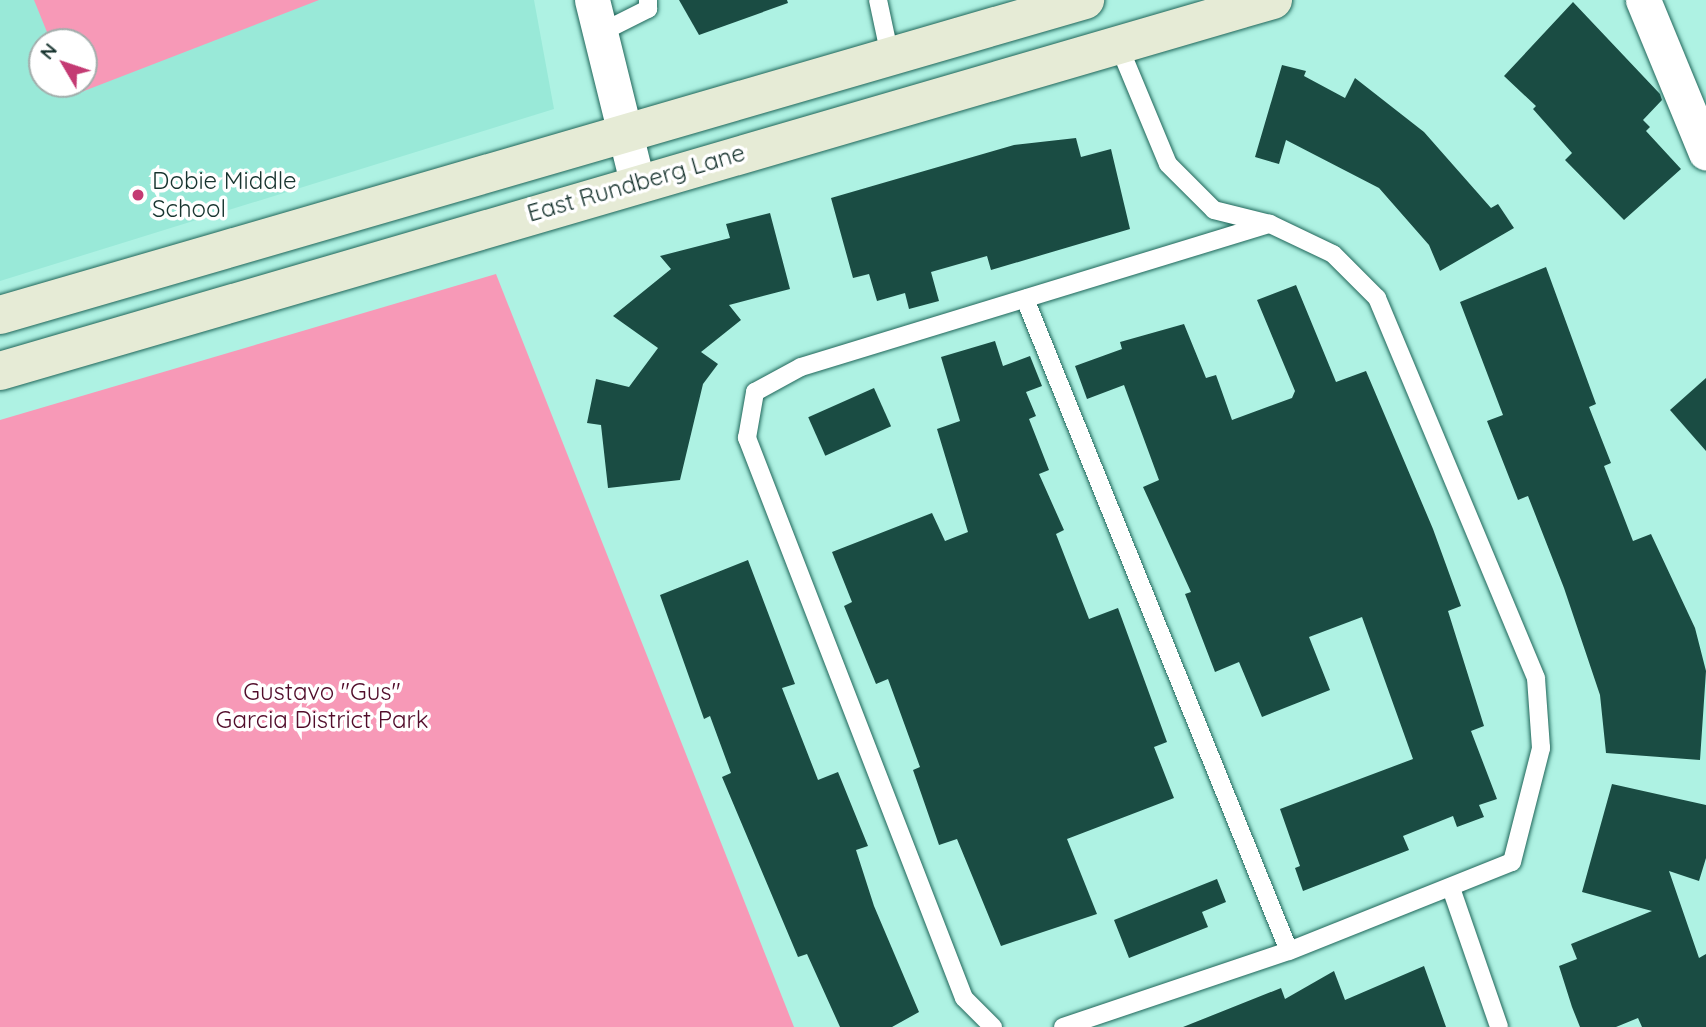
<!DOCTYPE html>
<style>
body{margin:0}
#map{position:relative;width:1706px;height:1027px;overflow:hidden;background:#aef2e3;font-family:Quicksand,sans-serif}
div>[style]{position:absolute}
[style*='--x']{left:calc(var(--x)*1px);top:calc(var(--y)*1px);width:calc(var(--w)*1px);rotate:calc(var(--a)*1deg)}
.built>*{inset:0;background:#99e9d8}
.green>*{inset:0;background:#f799b7}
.building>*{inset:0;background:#1a4c43;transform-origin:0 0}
.roads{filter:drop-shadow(0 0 2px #20665a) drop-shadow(0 0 2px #20665a)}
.lane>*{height:18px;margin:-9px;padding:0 9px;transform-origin:9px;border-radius:9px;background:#fff}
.street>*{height:35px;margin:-17.5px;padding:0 17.5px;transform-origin:17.5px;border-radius:17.5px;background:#fff}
.secondary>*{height:38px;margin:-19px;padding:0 19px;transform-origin:19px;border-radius:19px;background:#e6ebd6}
.dots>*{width:19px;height:19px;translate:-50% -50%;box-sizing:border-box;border:4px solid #fff;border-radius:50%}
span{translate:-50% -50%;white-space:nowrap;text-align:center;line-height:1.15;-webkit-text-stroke:7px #fff;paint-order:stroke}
.poi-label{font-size:24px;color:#18342f}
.left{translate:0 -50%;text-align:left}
.street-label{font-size:24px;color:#18342f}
.park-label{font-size:24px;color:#510c2a}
.north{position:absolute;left:28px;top:28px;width:70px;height:70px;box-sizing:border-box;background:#fff;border:2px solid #a3aeac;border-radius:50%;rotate:309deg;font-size:19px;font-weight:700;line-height:28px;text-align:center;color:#18342f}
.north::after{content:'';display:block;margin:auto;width:24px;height:32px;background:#c43a73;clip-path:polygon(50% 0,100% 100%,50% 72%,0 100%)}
</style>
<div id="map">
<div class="built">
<div style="clip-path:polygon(evenodd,0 0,534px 0,554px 109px,0 281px,0 0,42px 42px,84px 42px,84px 84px,42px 84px,42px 42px)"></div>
</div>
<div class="green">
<div style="clip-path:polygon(34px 0,319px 0,71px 96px,67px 84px,84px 84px,84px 42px,51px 42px)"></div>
<div style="clip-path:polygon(496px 274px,794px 1027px,0 1027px,0 420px)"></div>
</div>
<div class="building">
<div style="clip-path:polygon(679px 0,787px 0,788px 3px,699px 35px)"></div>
<div style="clip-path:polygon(1573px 2px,1660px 94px,1662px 100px,1643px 120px,1650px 127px,1646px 131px,1681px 169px,1624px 220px,1565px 160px,1572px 153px,1533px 109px,1536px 106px,1504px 76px)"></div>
<div style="clip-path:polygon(1282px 65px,1306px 71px,1304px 76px,1345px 98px,1355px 78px,1424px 132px,1491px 208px,1498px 204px,1514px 228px,1440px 271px,1429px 245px,1379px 188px,1286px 140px,1279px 164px,1255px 157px)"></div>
<div style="clip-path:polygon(1076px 138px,1081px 157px,1111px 149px,1130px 229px,991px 270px,987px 256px,931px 272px,939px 301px,909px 309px,905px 293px,877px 301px,869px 274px,853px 278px,831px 198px,1014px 145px)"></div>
<div style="clip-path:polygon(770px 213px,790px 289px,729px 305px,741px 320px,701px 352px,718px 364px,703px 384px,680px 480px,608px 488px,601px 425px,587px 423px,596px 379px,629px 387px,658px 348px,613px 316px,671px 269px,660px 256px,730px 238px,726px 224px)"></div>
<div style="clip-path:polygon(1546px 267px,1596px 404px,1589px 407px,1611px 463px,1604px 466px,1633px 541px,1651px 534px,1695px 628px,1706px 671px,1700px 760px,1606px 753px,1600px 695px,1564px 588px,1528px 496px,1518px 500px,1487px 421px,1503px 415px,1460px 302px)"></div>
<div style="clip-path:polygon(1296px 285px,1336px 382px,1366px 371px,1433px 529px,1461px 606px,1448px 611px,1484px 726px,1471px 731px,1497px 799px,1479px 805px,1484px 817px,1457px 827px,1453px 816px,1403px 836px,1409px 850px,1303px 891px,1295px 868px,1300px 866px,1280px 809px,1413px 759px,1362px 617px,1309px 637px,1330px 690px,1262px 717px,1239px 662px,1215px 672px,1185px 594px,1191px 592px,1143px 487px,1159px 480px,1124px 385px,1087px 399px,1075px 366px,1122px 349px,1120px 342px,1184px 324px,1206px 378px,1216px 375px,1232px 420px,1292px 398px,1295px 391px,1257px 300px)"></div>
<div style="clip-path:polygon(995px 341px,1003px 366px,1030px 356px,1042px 386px,1026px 392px,1036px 416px,1029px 419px,1049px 470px,1039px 474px,1064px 530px,1056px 534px,1089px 619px,1118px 608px,1167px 742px,1154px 747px,1174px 798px,1067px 839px,1097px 914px,1001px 946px,957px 839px,939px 845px,913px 770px,920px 767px,888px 679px,876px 684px,844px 606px,852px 602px,832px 552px,932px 513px,945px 541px,968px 532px,937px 429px,960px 421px,941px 357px)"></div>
<div style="clip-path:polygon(1706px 378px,1706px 451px,1670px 410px)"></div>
<div style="left:874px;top:388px;width:42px;height:72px;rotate:66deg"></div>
<div style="clip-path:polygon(748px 560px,795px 684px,782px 688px,818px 780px,838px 772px,868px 846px,856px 850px,874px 906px,919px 1012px,892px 1027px,840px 1027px,807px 954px,798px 957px,722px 777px,731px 773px,710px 716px,704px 719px,660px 595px)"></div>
<div style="clip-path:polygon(1612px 784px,1706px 805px,1706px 858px,1699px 881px,1669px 871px,1699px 958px,1706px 954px,1706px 1027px,1642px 1027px,1638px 1018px,1616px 1027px,1580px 1027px,1572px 1007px,1559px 966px,1577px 959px,1571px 944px,1652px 911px,1582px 892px)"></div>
<div style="clip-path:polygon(1217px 879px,1226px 902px,1202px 912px,1208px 927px,1129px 958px,1114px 920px)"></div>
<div style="clip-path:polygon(1424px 966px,1446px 1027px,1183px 1027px,1281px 988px,1285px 999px,1334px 971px,1345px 1000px)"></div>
</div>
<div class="roads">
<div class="lane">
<div style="--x:878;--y:0;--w:57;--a:77.9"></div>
<div style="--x:600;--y:33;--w:54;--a:-26.6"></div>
<div style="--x:648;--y:9;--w:9;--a:-90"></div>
<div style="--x:1025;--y:299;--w:703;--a:67.96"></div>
<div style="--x:1451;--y:888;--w:147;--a:70.9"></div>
<div style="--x:993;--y:1027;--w:41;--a:-135"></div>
<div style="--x:964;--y:998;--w:601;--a:-111.18"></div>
<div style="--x:747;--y:438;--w:47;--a:-80.1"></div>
<div style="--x:755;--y:392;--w:52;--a:-28.5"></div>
<div style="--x:801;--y:367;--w:490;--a:-17"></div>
<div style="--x:1063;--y:1027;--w:238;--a:-18.6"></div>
<div style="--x:1289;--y:951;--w:240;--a:-21.8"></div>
<div style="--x:1512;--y:862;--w:118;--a:-75.7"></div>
<div style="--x:1541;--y:748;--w:70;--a:-94.1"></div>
<div style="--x:1536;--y:678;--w:412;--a:-112.7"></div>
<div style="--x:1377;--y:298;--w:62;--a:-135"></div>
<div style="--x:1333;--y:254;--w:70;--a:-154.5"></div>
<div style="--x:1270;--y:224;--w:58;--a:-166"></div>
<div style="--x:1214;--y:210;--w:65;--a:-135"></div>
<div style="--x:1168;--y:164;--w:130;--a:-112.6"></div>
</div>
<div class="street">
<div style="--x:592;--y:0;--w:187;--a:76.1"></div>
<div style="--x:1643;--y:0;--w:165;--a:67.6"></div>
</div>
<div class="secondary">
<div style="--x:0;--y:315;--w:1130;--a:-16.19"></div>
<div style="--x:0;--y:371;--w:1326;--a:-16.25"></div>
</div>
</div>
<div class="dots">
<div style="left:138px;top:195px;background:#c43a73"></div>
</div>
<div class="poi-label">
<span class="left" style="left:152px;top:195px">Dobie Middle<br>School</span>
</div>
<div class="street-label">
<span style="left:636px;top:183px;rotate:-16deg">East Rundberg Lane</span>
</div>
<div class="park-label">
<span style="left:322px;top:706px">Gustavo "Gus"<br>Garcia District Park</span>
</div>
<div class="north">N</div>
</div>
